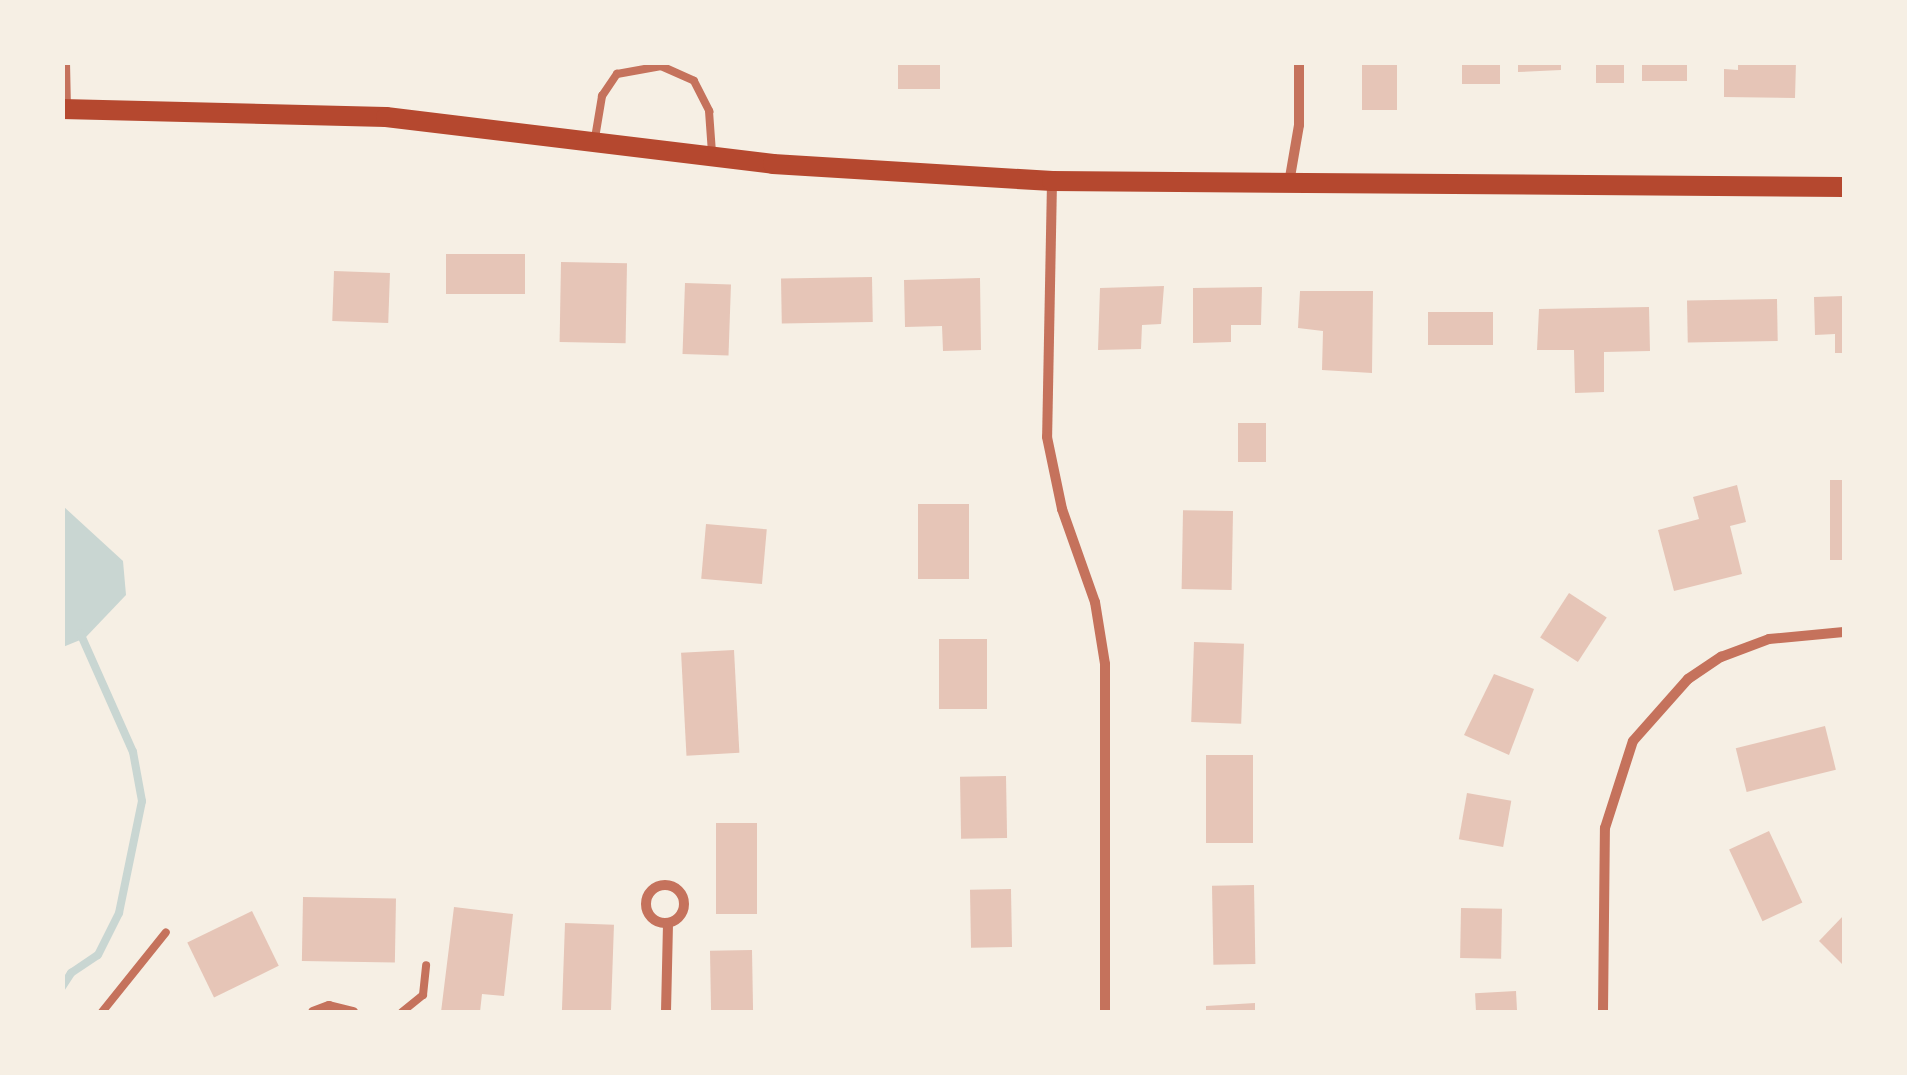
<!DOCTYPE html>
<style>
body{margin:0}
#map{position:relative;width:1907px;height:1075px;overflow:hidden;background:#f6efe4;font-family:"Playfair Display",serif}
div>[style]{position:absolute}
[style*='--x']{left:calc(var(--x)*1px);top:calc(var(--y)*1px);width:calc(var(--w)*1px);rotate:calc(var(--a)*1deg)}
.water>*{inset:0;background:#c9d6d2}
.stream>*{height:8px;margin:-4px;padding:0 4px;transform-origin:4px;border-radius:4px;background:#c9d6d2}
.building>*{inset:0;background:#e6c5b7;transform-origin:0 0}
.service>*{height:8px;margin:-4px;padding:0 4px;transform-origin:4px;border-radius:4px;background:#c5725c}
.minor>*{height:10px;margin:-5px;padding:0 5px;transform-origin:5px;border-radius:5px;background:#c5725c}
.minor>.ring{margin:-5px;padding:0;box-sizing:content-box;background:none;border:10px solid #c5725c;border-radius:50%}
.secondary>*{height:20px;margin:-10px;padding:0 10px;transform-origin:10px;border-radius:10px;background:#b5482f}
span{translate:-50% -50%;white-space:nowrap;text-align:center;line-height:1.15;-webkit-text-stroke:10px #f6efe4;paint-order:stroke}
.frame{position:absolute;inset:0;border:65px solid #f6efe4;pointer-events:none}
</style>
<div id="map">
<div class="water">
<div style="clip-path:polygon(63px 506px,123px 561px,126px 595px,85px 638px,63px 647px)"></div>
</div>
<div class="stream">
<div style="--x:62;--y:987;--w:17;--a:-57"></div>
<div style="--x:71;--y:973;--w:32;--a:-34"></div>
<div style="--x:98;--y:955;--w:47;--a:-63.4"></div>
<div style="--x:119;--y:913;--w:114;--a:-78.4"></div>
<div style="--x:142;--y:801;--w:50;--a:-100.4"></div>
<div style="--x:133;--y:752;--w:130;--a:-114"></div>
</div>
<div class="building">
<div style="left:898px;top:62px;width:42px;height:27px"></div>
<div style="left:1362px;top:62px;width:35px;height:48px"></div>
<div style="left:1462px;top:62px;width:38px;height:22px"></div>
<div style="clip-path:polygon(1518px 62px,1561px 62px,1561px 70px,1518px 72px)"></div>
<div style="left:1596px;top:62px;width:28px;height:21px"></div>
<div style="left:1642px;top:62px;width:45px;height:19px"></div>
<div style="clip-path:polygon(1738px 62px,1796px 62px,1795px 98px,1724px 97px,1724px 69px,1738px 70px)"></div>
<div style="left:525px;top:254px;width:40px;height:79px;rotate:90deg"></div>
<div style="left:561px;top:262px;width:66px;height:80px;rotate:1deg"></div>
<div style="left:334px;top:271px;width:56px;height:50px;rotate:2deg"></div>
<div style="left:872px;top:277px;width:45px;height:91px;rotate:89deg"></div>
<div style="clip-path:polygon(980px 278px,981px 350px,943px 351px,942px 326px,905px 327px,904px 280px)"></div>
<div style="left:685px;top:283px;width:46px;height:71px;rotate:2deg"></div>
<div style="clip-path:polygon(1164px 286px,1161px 324px,1142px 325px,1141px 349px,1098px 350px,1100px 288px)"></div>
<div style="clip-path:polygon(1262px 287px,1261px 325px,1231px 325px,1231px 342px,1193px 343px,1193px 288px)"></div>
<div style="clip-path:polygon(1300px 291px,1373px 291px,1372px 373px,1322px 370px,1323px 331px,1298px 328px)"></div>
<div style="clip-path:polygon(1844px 296px,1844px 353px,1835px 353px,1835px 334px,1815px 335px,1814px 297px)"></div>
<div style="left:1777px;top:299px;width:42px;height:90px;rotate:89deg"></div>
<div style="clip-path:polygon(1649px 307px,1650px 351px,1604px 352px,1604px 392px,1575px 393px,1574px 350px,1537px 350px,1539px 309px)"></div>
<div style="left:1493px;top:312px;width:33px;height:65px;rotate:90deg"></div>
<div style="left:1238px;top:423px;width:28px;height:39px"></div>
<div style="left:1830px;top:480px;width:14px;height:80px"></div>
<div style="clip-path:polygon(1737px 485px,1746px 522px,1730px 526px,1742px 574px,1674px 591px,1658px 530px,1699px 519px,1693px 497px)"></div>
<div style="left:918px;top:504px;width:51px;height:75px"></div>
<div style="left:1233px;top:511px;width:79px;height:50px;rotate:91deg"></div>
<div style="left:706px;top:524px;width:61px;height:55px;rotate:5deg"></div>
<div style="left:1569px;top:593px;width:45px;height:53px;rotate:33deg"></div>
<div style="left:939px;top:639px;width:48px;height:70px"></div>
<div style="left:1194px;top:642px;width:50px;height:80px;rotate:2deg"></div>
<div style="left:734px;top:650px;width:103px;height:53px;rotate:87deg"></div>
<div style="clip-path:polygon(1494px 674px,1534px 689px,1509px 755px,1464px 735px)"></div>
<div style="left:1825px;top:726px;width:45px;height:92px;rotate:76deg"></div>
<div style="left:1206px;top:755px;width:47px;height:88px"></div>
<div style="left:1006px;top:776px;width:62px;height:46px;rotate:89deg"></div>
<div style="left:1467px;top:793px;width:45px;height:47px;rotate:10deg"></div>
<div style="left:716px;top:823px;width:41px;height:91px"></div>
<div style="left:1769px;top:831px;width:79px;height:44px;rotate:65deg"></div>
<div style="left:1254px;top:885px;width:79px;height:42px;rotate:89deg"></div>
<div style="left:1011px;top:889px;width:58px;height:41px;rotate:89deg"></div>
<div style="left:303px;top:897px;width:93px;height:64px;rotate:1deg"></div>
<div style="clip-path:polygon(454px 907px,513px 914px,504px 996px,482px 994px,480px 1012px,441px 1012px)"></div>
<div style="left:1461px;top:908px;width:41px;height:50px;rotate:1deg"></div>
<div style="left:252px;top:911px;width:61px;height:72px;rotate:64deg"></div>
<div style="clip-path:polygon(1844px 915px,1844px 966px,1819px 941px)"></div>
<div style="left:565px;top:923px;width:49px;height:89px;rotate:2deg"></div>
<div style="left:752px;top:950px;width:62px;height:42px;rotate:89deg"></div>
<div style="left:1516px;top:991px;width:21px;height:41px;rotate:87deg"></div>
<div style="clip-path:polygon(1255px 1003px,1255px 1012px,1206px 1012px,1206px 1006px)"></div>
</div>
<div class="service">
<div style="--x:595;--y:138;--w:43;--a:-80.5"></div>
<div style="--x:602;--y:96;--w:27;--a:-56"></div>
<div style="--x:617;--y:74;--w:45;--a:-10.3"></div>
<div style="--x:661;--y:66;--w:36;--a:24"></div>
<div style="--x:694;--y:81;--w:34;--a:63"></div>
<div style="--x:709;--y:111;--w:42;--a:85.9"></div>
<div style="--x:102;--y:1012;--w:102;--a:-51.3"></div>
<div style="--x:402;--y:1012;--w:27;--a:-39"></div>
<div style="--x:423;--y:995;--w:30;--a:-84"></div>
</div>
<div class="minor">
<div style="--x:65;--y:62;--w:47;--a:88.8"></div>
<div style="--x:1052;--y:182;--w:255;--a:91.1"></div>
<div style="--x:1047;--y:437;--w:74;--a:78.2"></div>
<div style="--x:1062;--y:509;--w:99;--a:70.5"></div>
<div style="--x:1095;--y:602;--w:63;--a:80.8"></div>
<div style="--x:1105;--y:664;--w:348;--a:90"></div>
<div style="--x:1289;--y:183;--w:59;--a:-80.2"></div>
<div style="--x:1299;--y:125;--w:63;--a:-90"></div>
<div class="ring" style="left:646px;top:885px;width:28px;height:28px"></div>
<div style="--x:313;--y:1012;--w:17;--a:-21"></div>
<div style="--x:329;--y:1006;--w:25;--a:14"></div>
<div style="--x:666;--y:1012;--w:89;--a:-88.7"></div>
<div style="--x:1603;--y:1012;--w:184;--a:-89.4"></div>
<div style="--x:1605;--y:828;--w:91;--a:-72.2"></div>
<div style="--x:1633;--y:741;--w:83;--a:-48.4"></div>
<div style="--x:1688;--y:679;--w:40;--a:-34"></div>
<div style="--x:1721;--y:657;--w:51;--a:-20.6"></div>
<div style="--x:1769;--y:639;--w:75;--a:-5.3"></div>
</div>
<div class="secondary">
<div style="--x:62;--y:109;--w:324;--a:1.4"></div>
<div style="--x:386;--y:117;--w:390;--a:6.9"></div>
<div style="--x:773;--y:164;--w:280;--a:3.5"></div>
<div style="--x:1052;--y:181;--w:792;--a:0.43"></div>
</div>
<div class="frame"></div>
</div>
